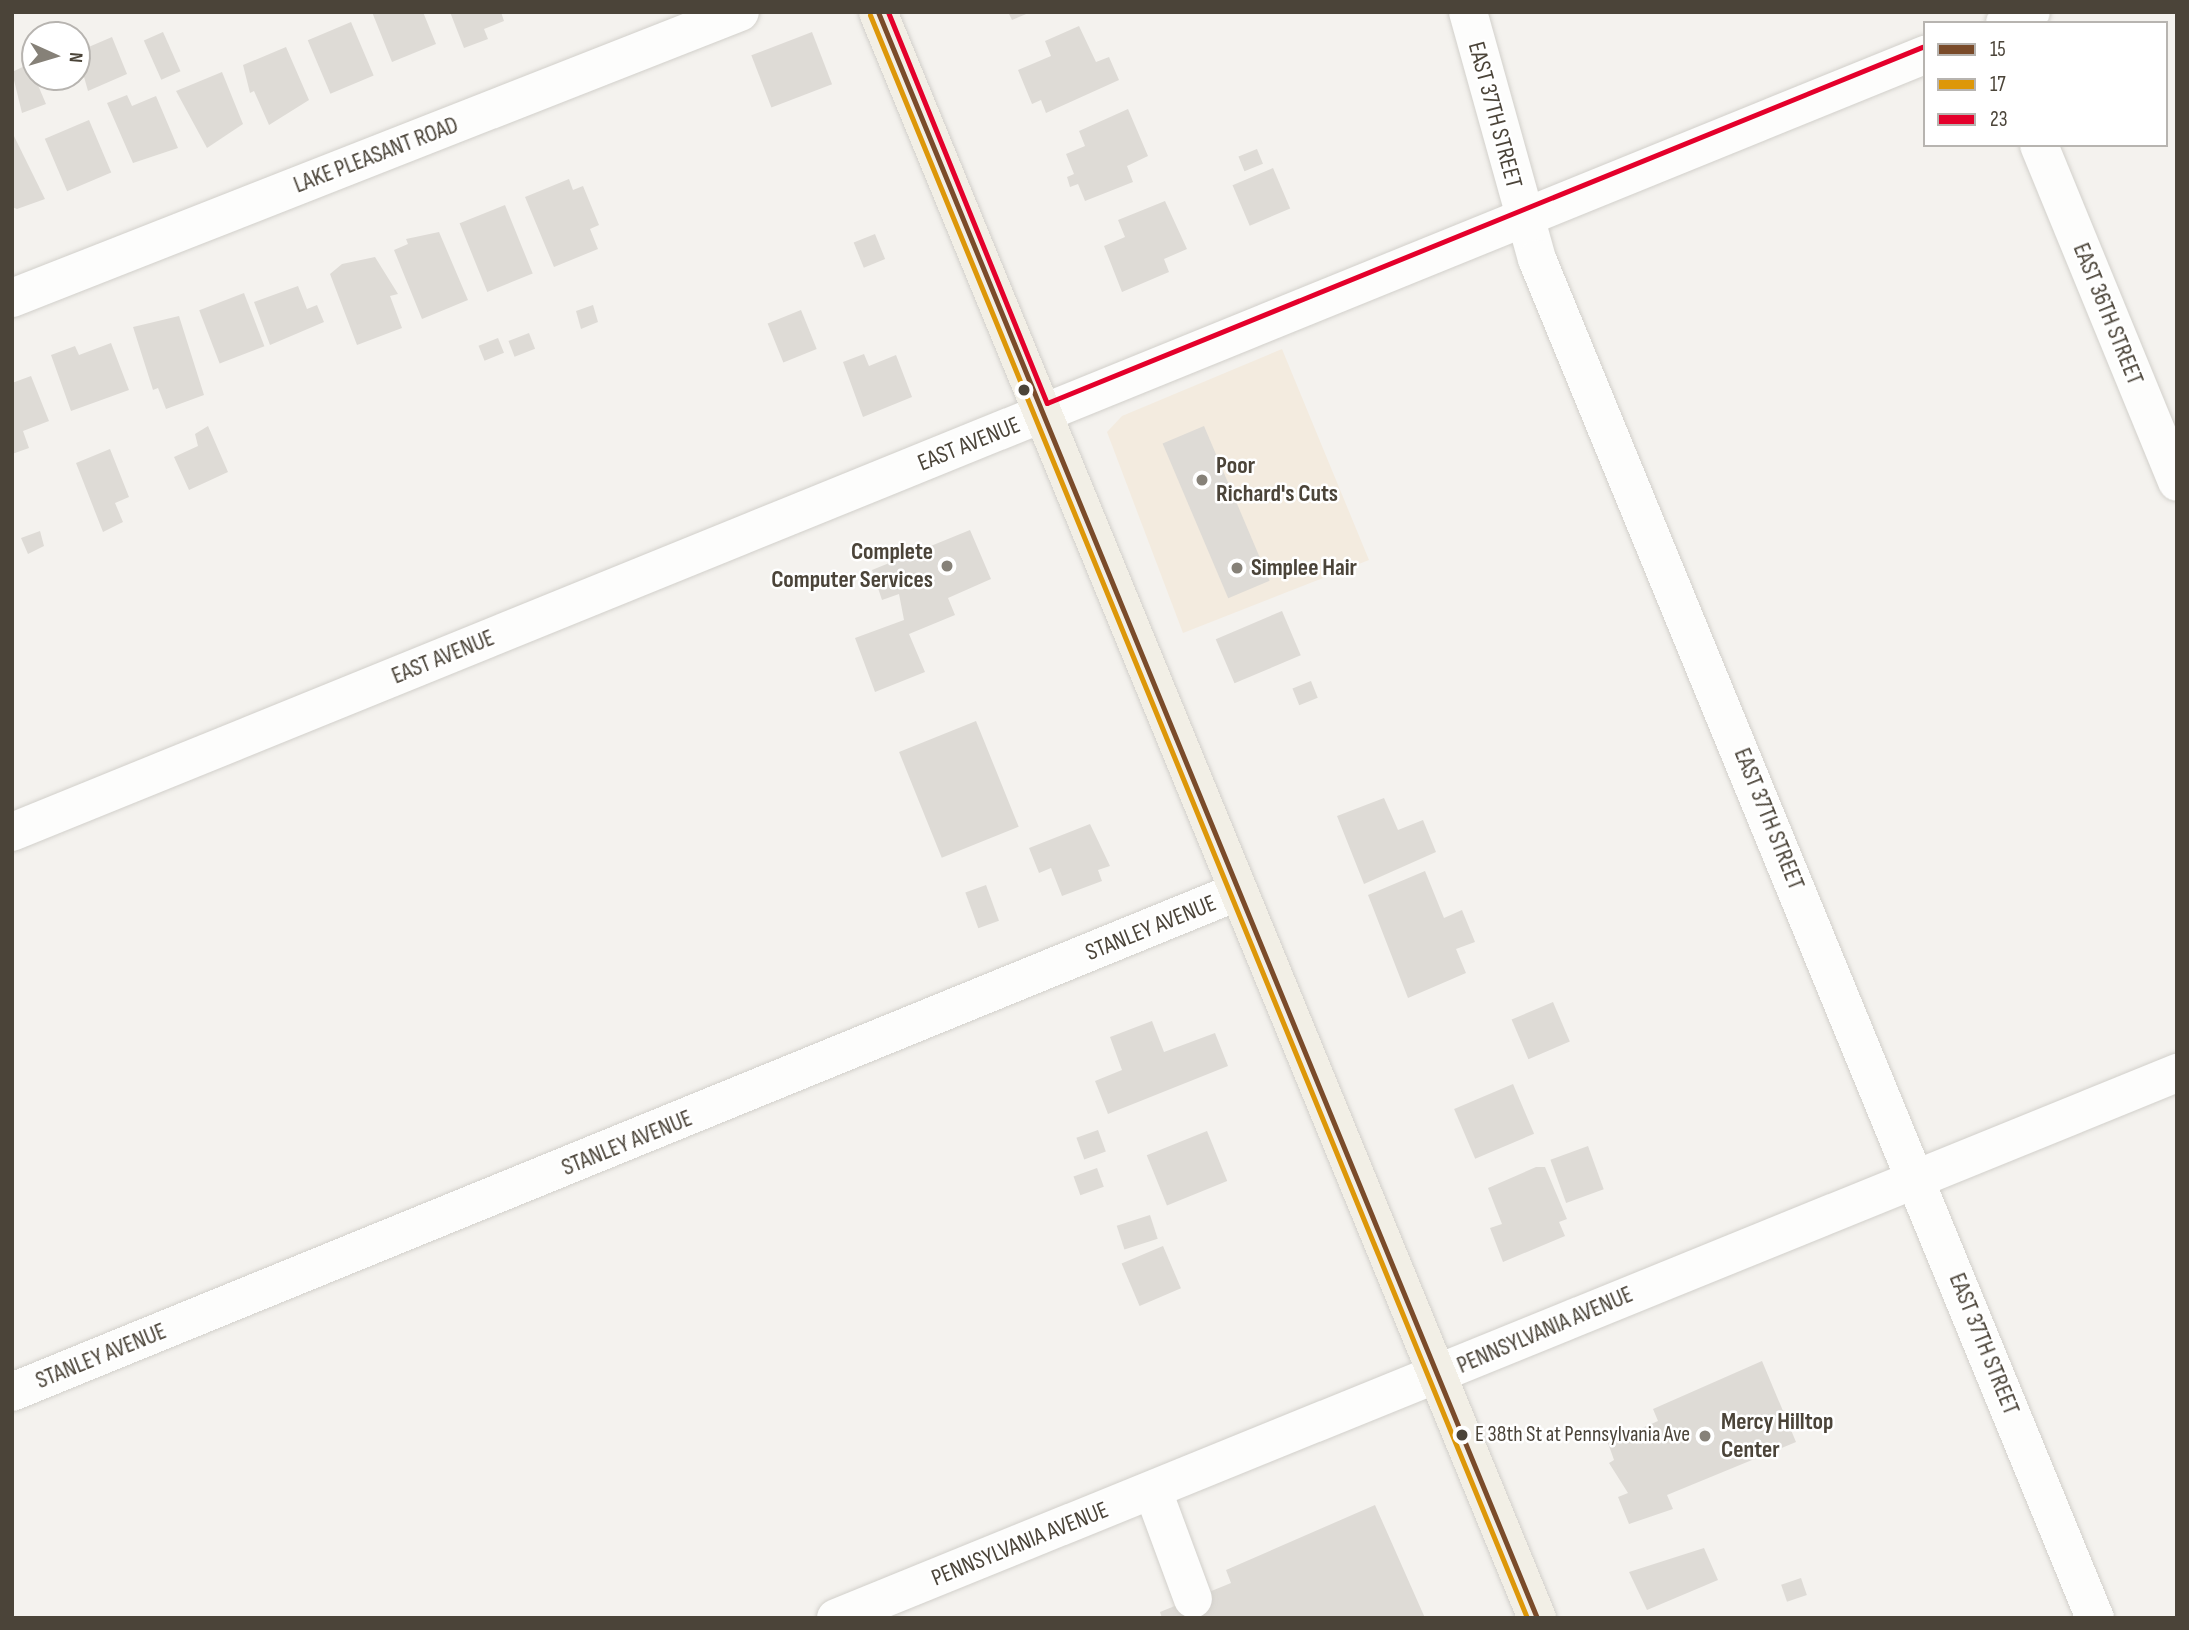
<!DOCTYPE html>
<style>
body{margin:0}
#map{position:relative;width:2189px;height:1630px;overflow:hidden;background:#f4f2ee;font-family:"Sofia Sans Condensed",sans-serif}
div>[style]{position:absolute}
[style*='--x']{left:calc(var(--x)*1px);top:calc(var(--y)*1px);width:calc(var(--w)*1px);rotate:calc(var(--a)*1deg)}
.commercial>*{inset:0;background:#f3ebdf}
.building>*{inset:0;background:#dedbd6;transform-origin:0 0}
.roads{filter:drop-shadow(0 0 2px #d2d0cb) drop-shadow(0 0 2px #d2d0cb)}
.minor>*{height:38px;margin:-19px;padding:0 19px;transform-origin:19px;border-radius:19px;background:#fdfdfc}
.major>*{height:38px;margin:-19px;padding:0 19px;transform-origin:19px;border-radius:19px;background:#f2efe6}
.bus-1>*{height:5px;margin:-2.5px;padding:0 2.5px;transform-origin:2.5px;border-radius:2.5px;background:#7a4b2a}
.bus-2>*{height:5px;margin:-2.5px;padding:0 2.5px;transform-origin:2.5px;border-radius:2.5px;background:#dd9709}
.bus-3>*{height:5px;margin:-2.5px;padding:0 2.5px;transform-origin:2.5px;border-radius:2.5px;background:#e4002b}
.dots>*{width:19px;height:19px;translate:-50% -50%;box-sizing:border-box;border:4px solid #fff;border-radius:50%}
span{translate:-50% -50%;white-space:nowrap;text-align:center;line-height:1.15;-webkit-text-stroke:5px #fff;paint-order:stroke}
.bus-label{font-size:22px;color:#4b4439}
.left{translate:0 -50%;text-align:left}
.street-label{font-size:24px;color:#4b4439}
.poi-label{font-size:24px;color:#4b4439;font-weight:700}
.right{translate:-100% -50%;text-align:right}
.frame{position:absolute;inset:0;border:14px solid #4b4439;pointer-events:none}
.legend{position:absolute;left:1923px;top:21px;width:245px;height:126px;box-sizing:border-box;background:#fff;border:2px solid #b7b4b0;margin:0;padding:9px 12px;list-style:none;font-size:21px;color:#4b4439}
.legend li{display:flex;align-items:center;gap:14px;height:35px}
.legend b{width:35px;border:2px solid #b7b4b0}
.north{position:absolute;left:21px;top:21px;width:70px;height:70px;box-sizing:border-box;background:#fff;border:2px solid #b7b4b0;border-radius:50%;rotate:94deg;font-size:19px;font-weight:700;line-height:28px;text-align:center;color:#4b4439}
.north::after{content:'';display:block;margin:auto;width:24px;height:32px;background:#868178;clip-path:polygon(50% 0,100% 100%,50% 72%,0 100%)}
</style>
<div id="map">
<div class="commercial">
<div style="clip-path:polygon(1282px 349px,1369px 560px,1183px 633px,1107px 432px,1122px 416px)"></div>
</div>
<div class="building">
<div style="clip-path:polygon(372px 12px,423px 12px,436px 44px,392px 62px)"></div>
<div style="clip-path:polygon(450px 12px,501px 12px,504px 21px,484px 29px,488px 39px,464px 48px)"></div>
<div style="clip-path:polygon(1008px 12px,1031px 12px,1012px 20px)"></div>
<div style="left:351px;top:22px;width:58px;height:47px;rotate:67deg"></div>
<div style="clip-path:polygon(1079px 26px,1096px 62px,1109px 57px,1119px 80px,1046px 113px,1041px 100px,1032px 104px,1018px 70px,1051px 56px,1045px 41px)"></div>
<div style="left:163px;top:32px;width:43px;height:21px;rotate:66deg"></div>
<div style="left:812px;top:32px;width:56px;height:65px;rotate:69deg"></div>
<div style="clip-path:polygon(112px 37px,127px 74px,88px 91px,77px 52px)"></div>
<div style="clip-path:polygon(286px 47px,309px 100px,269px 125px,254px 91px,250px 93px,243px 65px)"></div>
<div style="clip-path:polygon(29px 64px,46px 104px,22px 113px,12px 72px)"></div>
<div style="clip-path:polygon(222px 72px,243px 124px,207px 148px,176px 91px)"></div>
<div style="clip-path:polygon(127px 95px,132px 106px,156px 96px,178px 148px,133px 163px,107px 103px)"></div>
<div style="clip-path:polygon(1128px 109px,1148px 156px,1127px 166px,1133px 182px,1085px 201px,1078px 184px,1070px 187px,1067px 177px,1074px 174px,1066px 154px,1085px 146px,1079px 131px)"></div>
<div style="left:89px;top:120px;width:57px;height:48px;rotate:67deg"></div>
<div style="clip-path:polygon(12px 132px,45px 199px,17px 209px,12px 207px)"></div>
<div style="left:1257px;top:149px;width:16px;height:20px;rotate:68deg"></div>
<div style="left:1273px;top:168px;width:44px;height:44px;rotate:67deg"></div>
<div style="clip-path:polygon(569px 179px,573px 190px,583px 186px,599px 225px,590px 229px,598px 249px,554px 267px,525px 197px)"></div>
<div style="clip-path:polygon(1165px 201px,1187px 249px,1164px 259px,1169px 272px,1122px 292px,1104px 246px,1125px 237px,1118px 220px)"></div>
<div style="left:505px;top:205px;width:74px;height:49px;rotate:68deg"></div>
<div style="clip-path:polygon(439px 232px,468px 300px,422px 319px,394px 250px,408px 244px,406px 239px)"></div>
<div style="left:875px;top:234px;width:27px;height:23px;rotate:68deg"></div>
<div style="clip-path:polygon(375px 257px,398px 294px,390px 296px,402px 328px,357px 345px,330px 274px,342px 264px)"></div>
<div style="clip-path:polygon(298px 286px,307px 309px,317px 305px,324px 322px,270px 345px,254px 302px)"></div>
<div style="left:244px;top:293px;width:57px;height:48px;rotate:69deg"></div>
<div style="clip-path:polygon(593px 305px,598px 322px,581px 329px,576px 311px)"></div>
<div style="left:801px;top:310px;width:42px;height:36px;rotate:68deg"></div>
<div style="clip-path:polygon(179px 316px,204px 395px,166px 409px,158px 388px,153px 390px,133px 327px)"></div>
<div style="left:529px;top:333px;width:17px;height:22px;rotate:69deg"></div>
<div style="left:498px;top:338px;width:16px;height:21px;rotate:68deg"></div>
<div style="clip-path:polygon(111px 343px,129px 390px,71px 411px,51px 355px,75px 346px,79px 355px)"></div>
<div style="clip-path:polygon(864px 354px,869px 366px,896px 355px,912px 397px,863px 417px,843px 362px)"></div>
<div style="clip-path:polygon(31px 376px,49px 421px,23px 431px,29px 448px,12px 454px,12px 383px)"></div>
<div style="clip-path:polygon(208px 426px,228px 472px,189px 490px,174px 457px,198px 446px,195px 434px)"></div>
<div style="left:1204px;top:426px;width:168px;height:45px;rotate:67deg"></div>
<div style="clip-path:polygon(110px 449px,129px 497px,115px 503px,123px 522px,103px 532px,76px 463px)"></div>
<div style="clip-path:polygon(970px 530px,991px 579px,948px 598px,955px 615px,909px 634px,925px 672px,875px 692px,855px 638px,904px 620px,899px 594px,882px 600px,872px 570px)"></div>
<div style="clip-path:polygon(40px 531px,44px 546px,28px 554px,21px 538px)"></div>
<div style="left:1282px;top:611px;width:48px;height:72px;rotate:67deg"></div>
<div style="left:1311px;top:681px;width:18px;height:20px;rotate:68deg"></div>
<div style="left:976px;top:721px;width:114px;height:83px;rotate:68deg"></div>
<div style="clip-path:polygon(1384px 798px,1398px 830px,1423px 820px,1436px 852px,1364px 884px,1337px 816px)"></div>
<div style="clip-path:polygon(1090px 824px,1110px 866px,1098px 870px,1102px 881px,1062px 896px,1051px 868px,1039px 873px,1029px 848px)"></div>
<div style="clip-path:polygon(1425px 871px,1444px 918px,1462px 910px,1475px 942px,1456px 949px,1466px 973px,1408px 998px,1368px 895px)"></div>
<div style="left:986px;top:885px;width:38px;height:22px;rotate:70deg"></div>
<div style="left:1553px;top:1002px;width:43px;height:45px;rotate:67deg"></div>
<div style="clip-path:polygon(1152px 1021px,1164px 1052px,1215px 1033px,1228px 1066px,1108px 1114px,1095px 1081px,1122px 1070px,1110px 1037px)"></div>
<div style="left:1513px;top:1084px;width:54px;height:64px;rotate:67deg"></div>
<div style="left:1098px;top:1130px;width:23px;height:23px;rotate:70deg"></div>
<div style="left:1207px;top:1131px;width:54px;height:65px;rotate:68deg"></div>
<div style="left:1588px;top:1146px;width:46px;height:40px;rotate:70deg"></div>
<div style="clip-path:polygon(1536px 1167px,1545px 1167px,1567px 1219px,1559px 1222px,1565px 1236px,1503px 1262px,1490px 1228px,1502px 1224px,1488px 1188px)"></div>
<div style="left:1097px;top:1168px;width:20px;height:25px;rotate:70deg"></div>
<div style="left:1150px;top:1215px;width:25px;height:35px;rotate:72deg"></div>
<div style="left:1163px;top:1246px;width:46px;height:45px;rotate:67deg"></div>
<div style="clip-path:polygon(1762px 1361px,1796px 1442px,1667px 1495px,1673px 1509px,1629px 1524px,1618px 1497px,1628px 1493px,1609px 1463px,1614px 1460px,1608px 1443px,1658px 1421px,1653px 1409px)"></div>
<div style="clip-path:polygon(1375px 1505px,1425px 1618px,1162px 1618px,1160px 1612px,1231px 1583px,1226px 1570px)"></div>
<div style="clip-path:polygon(1704px 1548px,1718px 1580px,1647px 1610px,1629px 1572px)"></div>
<div style="left:1801px;top:1578px;width:18px;height:21px;rotate:71deg"></div>
</div>
<div class="roads">
<div class="minor">
<div style="--x:1468;--y:12;--w:256;--a:74.4"></div>
<div style="--x:1537;--y:259;--w:1469;--a:67.68"></div>
<div style="--x:2005;--y:23;--w:28;--a:-23"></div>
<div style="--x:2039;--y:145;--w:364;--a:67.7"></div>
<div style="--x:12;--y:298;--w:782;--a:-21.45"></div>
<div style="--x:12;--y:832;--w:2065;--a:-22.11"></div>
<div style="--x:12;--y:1392;--w:1325;--a:-22.21"></div>
<div style="--x:1153;--y:1491;--w:115;--a:69.7"></div>
<div style="--x:836;--y:1618;--w:1448;--a:-22.12"></div>
</div>
<div class="major">
<div style="--x:878;--y:12;--w:1736;--a:67.69"></div>
</div>
</div>
<div class="bus-1">
<div style="--x:878;--y:12;--w:1736;--a:67.69"></div>
</div>
<div class="bus-2">
<div style="--x:870;--y:15;--w:1732;--a:67.71"></div>
</div>
<div class="bus-3">
<div style="--x:888;--y:12;--w:422;--a:67.9"></div>
<div style="--x:1047;--y:403;--w:945;--a:-22.14"></div>
</div>
<div class="dots">
<div style="left:1024px;top:390px;background:#4b4439"></div>
<div style="left:1202px;top:480px;background:#868178"></div>
<div style="left:947px;top:566px;background:#868178"></div>
<div style="left:1237px;top:568px;background:#868178"></div>
<div style="left:1462px;top:1435px;background:#4b4439"></div>
<div style="left:1705px;top:1436px;background:#868178"></div>
</div>
<div class="bus-label">
<span class="left" style="left:1475px;top:1435px">E 38th St at Pennsylvania Ave</span>
</div>
<div class="street-label">
<span style="left:1495px;top:115px;rotate:75deg">EAST 37TH STREET</span>
<span style="left:376px;top:155px;rotate:-21deg">LAKE PLEASANT ROAD</span>
<span style="left:2108px;top:314px;rotate:68deg">EAST 36TH STREET</span>
<span style="left:969px;top:444px;rotate:-22deg">EAST AVENUE</span>
<span style="left:443px;top:657px;rotate:-22deg">EAST AVENUE</span>
<span style="left:1769px;top:819px;rotate:68deg">EAST 37TH STREET</span>
<span style="left:1151px;top:928px;rotate:-22deg">STANLEY AVENUE</span>
<span style="left:627px;top:1143px;rotate:-22deg">STANLEY AVENUE</span>
<span style="left:1545px;top:1330px;rotate:-23deg">PENNSYLVANIA AVENUE</span>
<span style="left:1984px;top:1344px;rotate:68deg">EAST 37TH STREET</span>
<span style="left:101px;top:1356px;rotate:-22deg">STANLEY AVENUE</span>
<span style="left:1020px;top:1544px;rotate:-22deg">PENNSYLVANIA AVENUE</span>
</div>
<div class="poi-label">
<span class="left" style="left:1216px;top:480px">Poor<br>Richard's Cuts</span>
<span class="right" style="left:933px;top:566px">Complete<br>Computer Services</span>
<span class="left" style="left:1251px;top:568px">Simplee Hair</span>
<span class="left" style="left:1721px;top:1436px">Mercy Hilltop<br>Center</span>
</div>
<div class="frame"></div>
<ul class="legend">
<li><b style="height:9px;background:#7a4b2a"></b>15</li>
<li><b style="height:9px;background:#dd9709"></b>17</li>
<li><b style="height:9px;background:#e4002b"></b>23</li>
</ul>
<div class="north">N</div>
</div>
